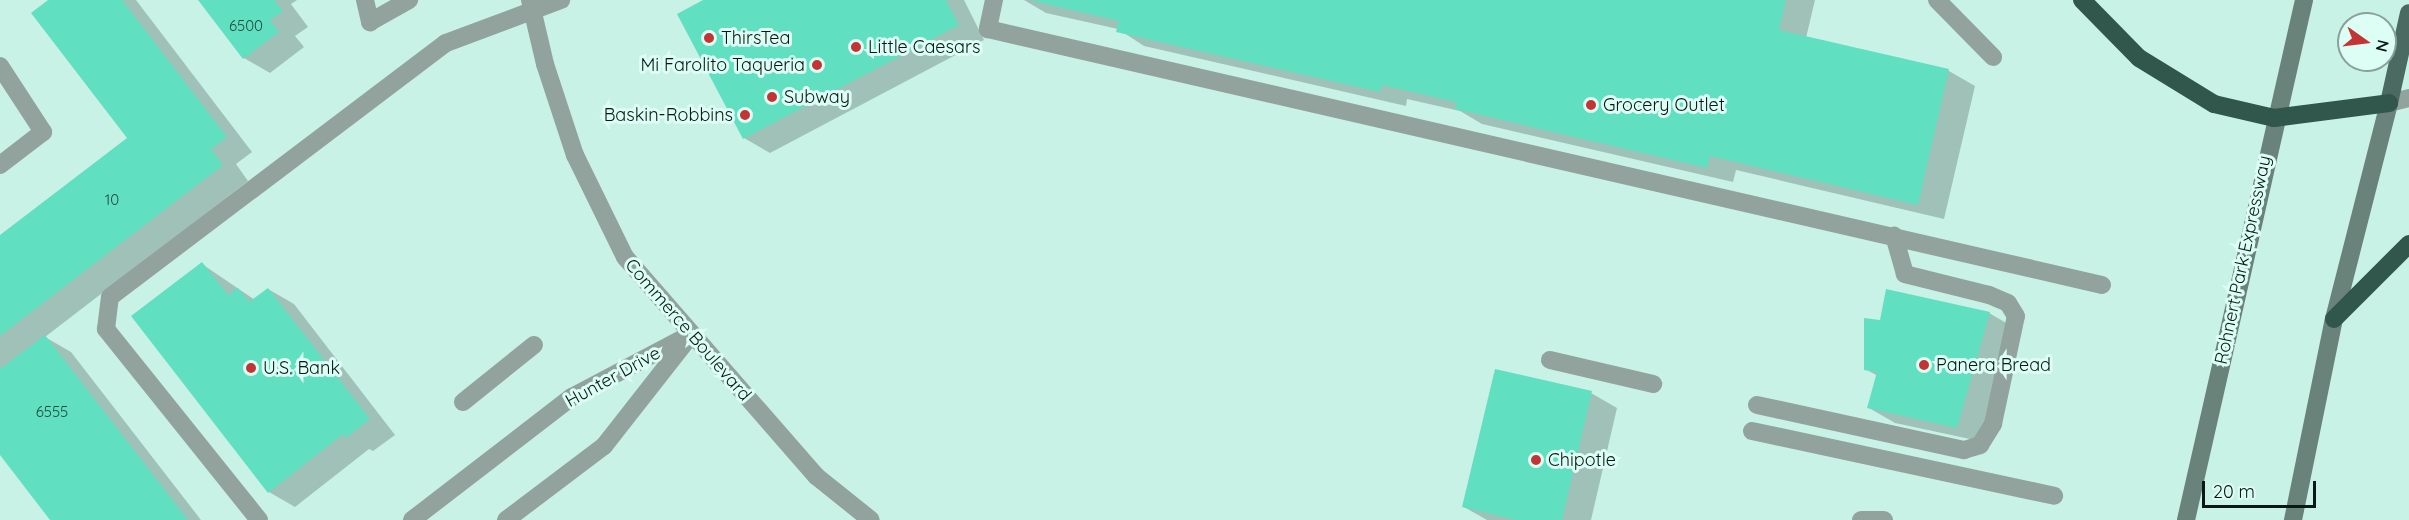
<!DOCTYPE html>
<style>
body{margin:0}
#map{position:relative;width:2409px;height:520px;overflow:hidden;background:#c9f2e6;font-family:Quicksand,sans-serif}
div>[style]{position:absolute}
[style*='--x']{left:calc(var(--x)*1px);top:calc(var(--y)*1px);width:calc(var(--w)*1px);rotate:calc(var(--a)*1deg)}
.shadow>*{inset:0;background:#0003}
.building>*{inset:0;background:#60dfc1}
.service>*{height:18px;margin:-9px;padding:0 9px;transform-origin:9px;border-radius:9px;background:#92a39e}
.minor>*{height:18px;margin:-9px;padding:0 9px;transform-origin:9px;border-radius:9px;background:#92a39e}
.tertiary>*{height:18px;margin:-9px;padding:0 9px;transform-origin:9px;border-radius:9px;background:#92a39e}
.secondary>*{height:18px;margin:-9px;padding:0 9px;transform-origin:9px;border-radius:9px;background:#69827a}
.primary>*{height:18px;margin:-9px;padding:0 9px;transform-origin:9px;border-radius:9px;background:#4b6a61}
.motorway>*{height:18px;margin:-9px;padding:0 9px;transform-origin:9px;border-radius:9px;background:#31564c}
.dots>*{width:16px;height:16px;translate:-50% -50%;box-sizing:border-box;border:3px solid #ddfef4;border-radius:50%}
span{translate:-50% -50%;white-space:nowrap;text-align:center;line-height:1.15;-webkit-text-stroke:6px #ddfef4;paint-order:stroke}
.number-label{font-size:15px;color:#1f4a3f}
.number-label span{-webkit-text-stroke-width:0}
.poi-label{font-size:18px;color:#091814}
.left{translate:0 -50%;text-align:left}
.right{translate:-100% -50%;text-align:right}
.street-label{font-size:18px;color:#091814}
.north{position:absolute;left:2337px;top:12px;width:60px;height:60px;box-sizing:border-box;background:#ddfef4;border:2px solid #88a29a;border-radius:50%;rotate:104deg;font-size:16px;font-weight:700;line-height:24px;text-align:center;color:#091814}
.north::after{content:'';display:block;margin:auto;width:21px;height:27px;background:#c33435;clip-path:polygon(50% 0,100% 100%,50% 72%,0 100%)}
.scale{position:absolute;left:2202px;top:481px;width:114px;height:27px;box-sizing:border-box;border:3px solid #091814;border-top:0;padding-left:8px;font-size:18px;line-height:21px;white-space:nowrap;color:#091814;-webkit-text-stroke:4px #ddfef4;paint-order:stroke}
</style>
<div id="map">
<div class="shadow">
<div style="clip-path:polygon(50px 0,136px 0,252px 152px,236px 164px,248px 181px,45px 337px,71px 352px,201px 520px,52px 520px,0 453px,0 237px,129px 138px)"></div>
<div style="clip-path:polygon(200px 0,297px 0,291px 4px,308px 27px,295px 36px,304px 47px,270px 73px,244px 58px)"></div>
<div style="clip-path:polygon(707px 0,964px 0,984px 40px,770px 153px,744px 138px)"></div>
<div style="clip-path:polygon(1024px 0,1815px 0,1806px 38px,1949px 71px,1975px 86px,1944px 219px,1736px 170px,1733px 182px,1482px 124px,1460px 111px,1407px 99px,1406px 106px,1144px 46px,1118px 29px,1046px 13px)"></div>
<div style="clip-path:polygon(202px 264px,255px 300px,268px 289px,294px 304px,395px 435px,373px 451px,369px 449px,295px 507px,269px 492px)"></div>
<div style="clip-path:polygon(1989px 313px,2015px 328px,1984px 442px,1895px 423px,1869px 408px,1878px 376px,1865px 369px,1882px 321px)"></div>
<div style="clip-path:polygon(1591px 393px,1617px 408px,1591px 520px,1487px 520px,1464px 507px)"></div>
</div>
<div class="building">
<div style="clip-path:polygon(48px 0,122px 0,227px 137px,211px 149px,223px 165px,0 336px,0 235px,127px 138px,31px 13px)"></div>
<div style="clip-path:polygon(198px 0,274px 0,283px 11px,270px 20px,279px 32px,243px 59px)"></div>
<div style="clip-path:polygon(703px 0,946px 0,959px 25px,743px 139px,677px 14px)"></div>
<div style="clip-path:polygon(1029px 0,1786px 0,1779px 30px,1949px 69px,1918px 205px,1710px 156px,1707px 168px,1455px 109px,1456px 102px,1382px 85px,1380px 92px,1116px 32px,1119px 21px)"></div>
<div style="clip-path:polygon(202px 262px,228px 295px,238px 288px,249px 302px,268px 288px,370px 419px,346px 438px,343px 434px,268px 493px,131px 316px)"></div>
<div style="clip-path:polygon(1886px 289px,1990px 312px,1957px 428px,1867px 408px,1877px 372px,1864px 370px,1864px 318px,1880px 320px)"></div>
<div style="clip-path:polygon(45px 335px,188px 520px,50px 520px,0 455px,0 369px)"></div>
<div style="clip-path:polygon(1495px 369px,1592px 391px,1562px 520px,1516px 520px,1462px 507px)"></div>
</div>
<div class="service">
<div style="--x:365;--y:0;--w:23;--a:77"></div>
<div style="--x:370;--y:22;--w:45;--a:-29.4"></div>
<div style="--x:994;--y:0;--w:30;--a:102"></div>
<div style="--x:988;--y:29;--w:1143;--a:12.94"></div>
<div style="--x:1937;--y:0;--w:80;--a:45.5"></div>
<div style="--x:0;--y:66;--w:79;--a:56.9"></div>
<div style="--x:43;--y:132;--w:54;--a:142.5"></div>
<div style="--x:2389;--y:103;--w:21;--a:-14"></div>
<div style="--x:1550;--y:360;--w:106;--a:13.1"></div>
<div style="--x:463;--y:402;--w:91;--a:-38.8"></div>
<div style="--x:1757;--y:405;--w:212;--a:12.3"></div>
<div style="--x:1964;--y:450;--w:17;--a:-17"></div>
<div style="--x:1980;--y:445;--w:25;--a:-58"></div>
<div style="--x:1993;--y:424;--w:110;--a:-78"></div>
<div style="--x:2016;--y:316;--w:15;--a:-122"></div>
<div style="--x:2008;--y:303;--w:21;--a:-157"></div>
<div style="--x:1989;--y:295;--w:87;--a:-166"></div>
<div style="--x:1905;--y:274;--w:40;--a:-106"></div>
<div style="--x:1752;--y:431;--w:309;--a:12.1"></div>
<div style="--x:259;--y:520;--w:245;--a:-128.7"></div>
<div style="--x:106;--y:329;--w:32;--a:-83"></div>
<div style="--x:110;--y:297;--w:421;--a:-37.1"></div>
<div style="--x:446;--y:43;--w:123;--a:-20.5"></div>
<div style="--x:1861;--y:520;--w:23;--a:0"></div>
</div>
<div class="minor">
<div style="--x:412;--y:520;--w:202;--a:-37.6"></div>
<div style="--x:572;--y:397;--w:135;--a:-27.9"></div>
<div style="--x:506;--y:520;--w:123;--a:-37.1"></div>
<div style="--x:604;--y:446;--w:135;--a:-51.9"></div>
</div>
<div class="tertiary">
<div style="--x:530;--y:0;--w:66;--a:76.8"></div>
<div style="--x:545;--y:64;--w:96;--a:71.8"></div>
<div style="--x:575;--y:155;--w:114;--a:63.9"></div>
<div style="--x:625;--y:257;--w:291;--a:48.9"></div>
<div style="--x:816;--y:476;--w:70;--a:38.7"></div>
</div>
<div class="secondary">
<div style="--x:2186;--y:520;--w:533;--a:-77.21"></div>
<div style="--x:2293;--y:520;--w:205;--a:-78.5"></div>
<div style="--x:2334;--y:319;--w:223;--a:-75.7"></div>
</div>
<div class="primary">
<div style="--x:2389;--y:103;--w:92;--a:-77.5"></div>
</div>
<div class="motorway">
<div style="--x:2082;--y:0;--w:81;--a:45.5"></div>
<div style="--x:2139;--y:58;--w:88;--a:31.5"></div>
<div style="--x:2214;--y:104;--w:62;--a:13.1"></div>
<div style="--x:2274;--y:118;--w:116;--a:-7.4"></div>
<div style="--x:2334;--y:319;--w:106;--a:-45"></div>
</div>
<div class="dots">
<div style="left:709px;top:38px;background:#c33435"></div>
<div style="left:856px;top:47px;background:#c33435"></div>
<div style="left:817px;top:65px;background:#c33435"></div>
<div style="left:772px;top:97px;background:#c33435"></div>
<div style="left:1591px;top:105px;background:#c33435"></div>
<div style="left:745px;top:115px;background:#c33435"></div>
<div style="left:1924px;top:365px;background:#c33435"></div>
<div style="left:251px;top:368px;background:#c33435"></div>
<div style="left:1536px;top:460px;background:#c33435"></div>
</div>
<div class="number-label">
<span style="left:246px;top:26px">6500</span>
<span style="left:112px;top:200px">10</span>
<span style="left:52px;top:412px">6555</span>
</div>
<div class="poi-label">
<span class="left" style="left:721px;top:38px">ThirsTea</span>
<span class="left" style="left:868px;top:47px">Little Caesars</span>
<span class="right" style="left:805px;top:65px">Mi Farolito Taqueria</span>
<span class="left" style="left:784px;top:97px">Subway</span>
<span class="left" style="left:1603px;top:105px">Grocery Outlet</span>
<span class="right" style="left:733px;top:115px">Baskin-Robbins</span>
<span class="left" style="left:1936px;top:365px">Panera Bread</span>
<span class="left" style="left:263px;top:368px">U.S. Bank</span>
<span class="left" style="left:1548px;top:460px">Chipotle</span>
</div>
<div class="street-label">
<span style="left:2243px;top:260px;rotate:-78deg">Rohnert Park Expressway</span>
<span style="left:688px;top:330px;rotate:49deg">Commerce Boulevard</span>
<span style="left:613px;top:377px;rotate:-29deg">Hunter Drive</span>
</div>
<div class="north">N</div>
<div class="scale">20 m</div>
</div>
